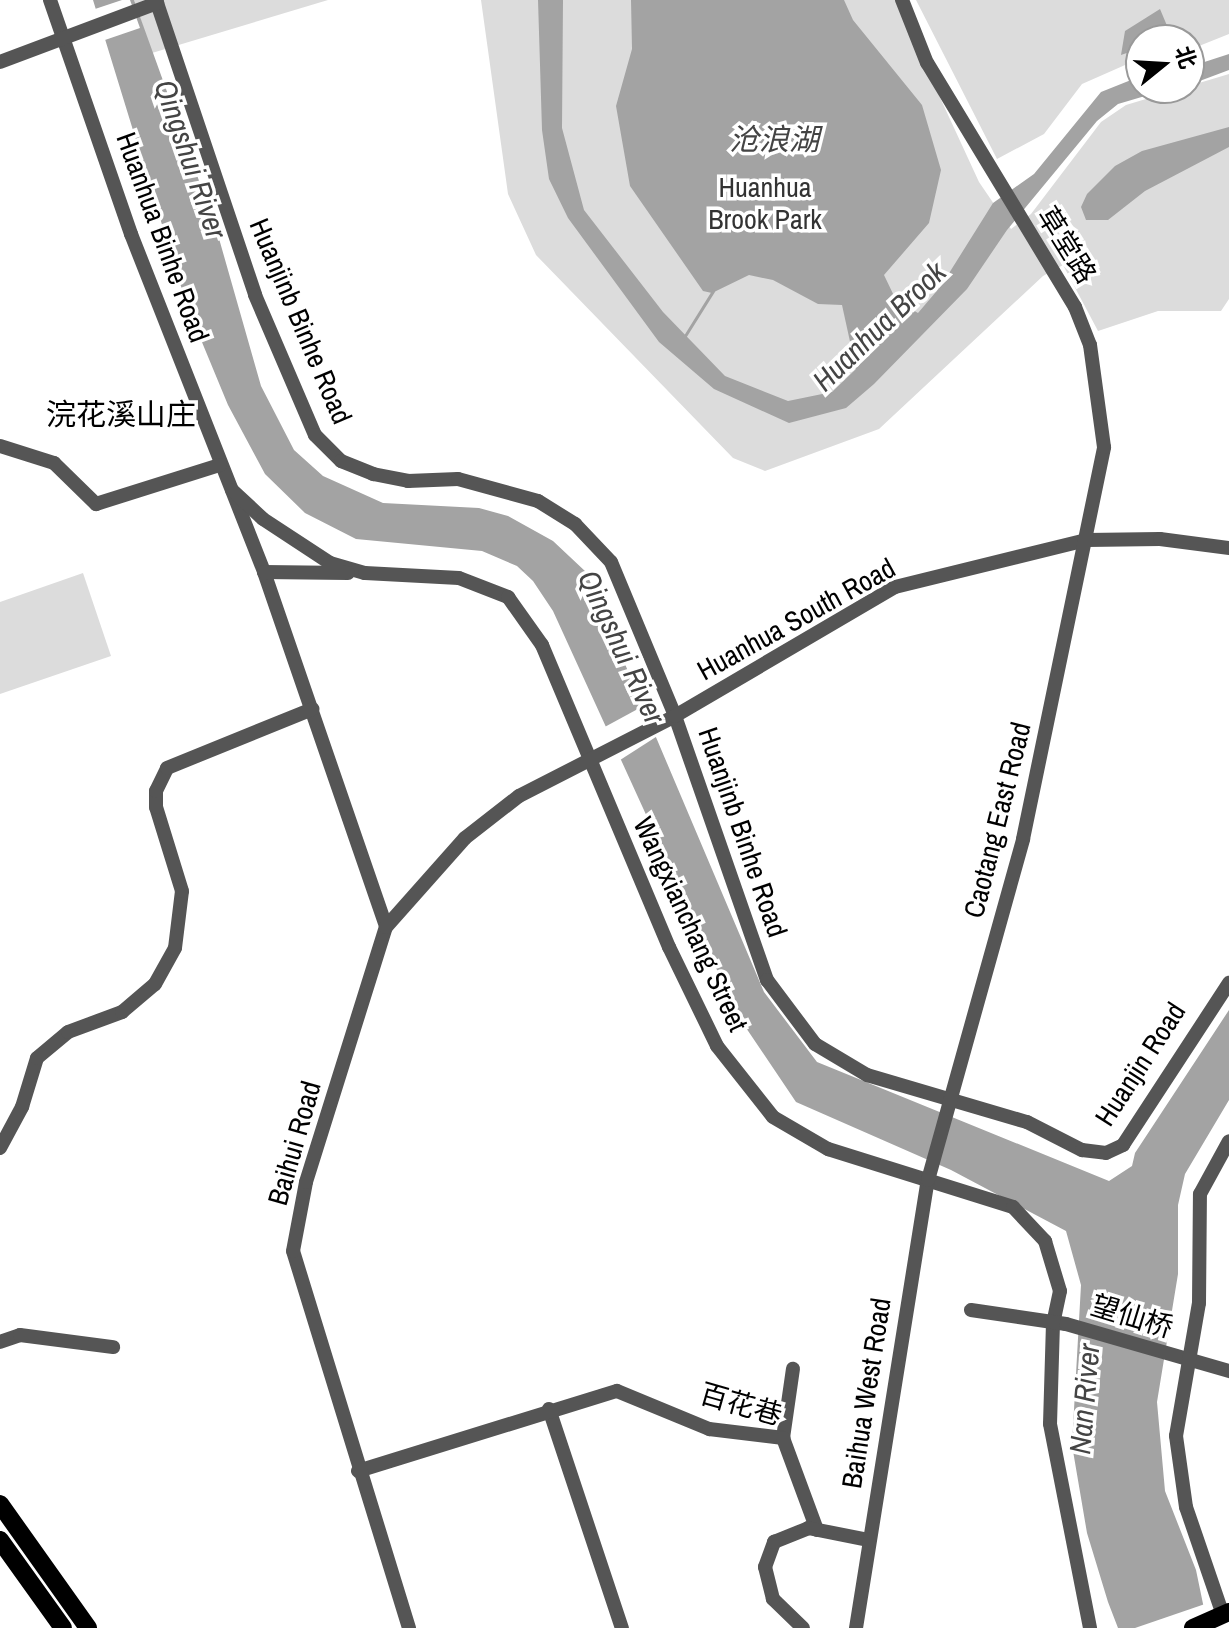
<!DOCTYPE html>
<meta charset="utf-8">
<style>
body{margin:0}
#map{position:relative;width:1229px;height:1628px;overflow:hidden;background:#fff;font-family:"Archivo Narrow","Noto Sans SC",sans-serif}
div>[style]{position:absolute}
[style*='--x']{left:calc(var(--x)*1px);top:calc(var(--y)*1px);width:calc(var(--w)*1px);rotate:calc(var(--a)*1deg)}
.green>*{inset:0;background:#dcdcdc}
.water>*{inset:0;background:#a3a3a3}
.pier>*{inset:0;background:#fff}
.stream>*{height:3px;margin:-1.5px;padding:0 1.5px;transform-origin:1.5px;border-radius:1.5px;background:#a3a3a3}
.minor>*{height:14px;margin:-7px;padding:0 7px;transform-origin:7px;border-radius:7px;background:#555}
.major>*{height:18px;margin:-9px;padding:0 9px;transform-origin:9px;border-radius:9px;background:#000}
span{translate:-50% -50%;white-space:nowrap;text-align:center;line-height:1.15;-webkit-text-stroke:7px #fff;paint-order:stroke}
.park-label{font-size:28px;color:#333}
.street-label{font-size:28px;color:#000}
.water-label{font-size:30px;color:#444;font-style:italic}
.neighbourhood-label{font-size:30px;color:#000}
.north{position:absolute;left:1125px;top:24px;width:80px;height:80px;box-sizing:border-box;background:#fff;border:2px solid #999;border-radius:50%;rotate:72deg;font-size:22px;font-weight:700;line-height:32px;text-align:center;color:#000}
.north::after{content:'';display:block;margin:auto;width:28px;height:36px;background:#000;clip-path:polygon(50% 0,100% 100%,50% 72%,0 100%)}
</style>
<div id="map">
<div class="green">
<div style="clip-path:polygon(134px 0,328px 0,152px 53px)"></div>
<div style="clip-path:polygon(481px 0,895px 0,979px 182px,1011px 229px,1031px 214px,1101px 122px,1126px 105px,1229px 74px,1229px 299px,1221px 311px,1158px 311px,1098px 331px,1063px 265px,1043px 276px,879px 429px,765px 471px,733px 458px,536px 255px,508px 194px)"></div>
<div style="clip-path:polygon(916px 0,1229px 0,1229px 34px,1189px 50px,1189px 40px,1141px 40px,1141px 58px,1082px 84px,1044px 134px,997px 159px)"></div>
<div style="clip-path:polygon(83px 573px,111px 656px,0 694px,0 602px)"></div>
</div>
<div class="water">
<div style="clip-path:polygon(93px 0,134px 0,216px 228px,261px 386px,294px 450px,323px 476px,383px 503px,479px 508px,508px 516px,553px 541px,586px 572px,764px 992px,817px 1062px,1109px 1181px,1132px 1166px,1135px 1153px,1229px 1010px,1229px 1100px,1185px 1174px,1178px 1205px,1178px 1274px,1157px 1402px,1165px 1491px,1196px 1570px,1208px 1628px,1118px 1628px,1108px 1602px,1087px 1533px,1072px 1445px,1081px 1285px,1066px 1231px,951px 1170px,796px 1102px,738px 1016px,553px 611px,533px 581px,517px 566px,482px 551px,356px 539px,305px 513px,265px 474px,228px 405px,187px 306px)"></div>
<div style="clip-path:polygon(538px 0,563px 0,562px 128px,584px 210px,663px 312px,725px 376px,788px 401px,832px 392px,856px 369px,842px 305px,818px 304px,773px 280px,749px 275px,712px 293px,703px 291px,630px 186px,616px 106px,632px 49px,631px 0,844px 0,853px 20px,922px 105px,941px 170px,929px 223px,884px 275px,896px 300px,918px 313px,941px 286px,993px 203px,1034px 174px,1101px 92px,1141px 76px,1141px 88px,1172px 88px,1118px 104px,1097px 121px,1007px 230px,967px 289px,874px 384px,846px 408px,789px 423px,714px 389px,659px 342px,568px 218px,549px 179px,542px 130px)"></div>
<div style="clip-path:polygon(1160px 9px,1173px 40px,1141px 40px,1141px 48px,1121px 55px,1125px 31px)"></div>
<div style="clip-path:polygon(1229px 54px,1229px 70px,1189px 85px,1189px 67px)"></div>
<div style="clip-path:polygon(1229px 127px,1229px 147px,1145px 191px,1108px 220px,1086px 220px,1081px 207px,1087px 194px,1115px 166px,1142px 151px)"></div>
</div>
<div class="pier">
<div style="clip-path:polygon(122px 0,130px 0,140px 28px,102px 41px,92px 10px)"></div>
<div style="clip-path:polygon(647px 704px,659px 735px,617px 762px,601px 729px)"></div>
<div style="clip-path:polygon(1205px 1604px,1212px 1628px,1135px 1628px)"></div>
</div>
<div class="stream">
<div style="--x:683;--y:339;--w:57;--a:-58"></div>
</div>
<div class="minor">
<div style="--x:50;--y:0;--w:248;--a:70.9"></div>
<div style="--x:131;--y:234;--w:363;--a:68.5"></div>
<div style="--x:264;--y:572;--w:375;--a:71"></div>
<div style="--x:156;--y:0;--w:311;--a:71.4"></div>
<div style="--x:255;--y:295;--w:152;--a:66.8"></div>
<div style="--x:315;--y:435;--w:37;--a:45"></div>
<div style="--x:341;--y:461;--w:35;--a:22"></div>
<div style="--x:373;--y:474;--w:36;--a:11"></div>
<div style="--x:408;--y:481;--w:50;--a:-2.3"></div>
<div style="--x:458;--y:479;--w:83;--a:15.4"></div>
<div style="--x:538;--y:501;--w:44;--a:31.9"></div>
<div style="--x:575;--y:524;--w:52;--a:46.5"></div>
<div style="--x:611;--y:562;--w:167;--a:67.4"></div>
<div style="--x:675;--y:716;--w:280;--a:70.8"></div>
<div style="--x:767;--y:980;--w:80;--a:53.1"></div>
<div style="--x:815;--y:1044;--w:61;--a:30.8"></div>
<div style="--x:867;--y:1075;--w:167;--a:16.4"></div>
<div style="--x:1027;--y:1122;--w:62;--a:27"></div>
<div style="--x:1082;--y:1150;--w:24;--a:7"></div>
<div style="--x:1106;--y:1153;--w:19;--a:-25"></div>
<div style="--x:1123;--y:1145;--w:194;--a:-56.8"></div>
<div style="--x:0;--y:62;--w:168;--a:-20.6"></div>
<div style="--x:0;--y:446;--w:57;--a:17.5"></div>
<div style="--x:54;--y:463;--w:59;--a:44.3"></div>
<div style="--x:96;--y:504;--w:130;--a:-17.5"></div>
<div style="--x:232;--y:490;--w:42;--a:43.1"></div>
<div style="--x:263;--y:519;--w:80;--a:33.3"></div>
<div style="--x:330;--y:563;--w:36;--a:16"></div>
<div style="--x:365;--y:573;--w:94;--a:3"></div>
<div style="--x:459;--y:578;--w:53;--a:21.2"></div>
<div style="--x:508;--y:597;--w:59;--a:54.7"></div>
<div style="--x:542;--y:645;--w:328;--a:67.2"></div>
<div style="--x:669;--y:947;--w:110;--a:64.1"></div>
<div style="--x:717;--y:1046;--w:90;--a:51.7"></div>
<div style="--x:773;--y:1117;--w:64;--a:30.2"></div>
<div style="--x:828;--y:1149;--w:194;--a:17.4"></div>
<div style="--x:1013;--y:1207;--w:47;--a:46.7"></div>
<div style="--x:1045;--y:1241;--w:52;--a:73.3"></div>
<div style="--x:1060;--y:1291;--w:33;--a:102"></div>
<div style="--x:1053;--y:1323;--w:101;--a:91.7"></div>
<div style="--x:1050;--y:1424;--w:208;--a:78.9"></div>
<div style="--x:264;--y:572;--w:84;--a:0.7"></div>
<div style="--x:0;--y:1148;--w:47;--a:-61.8"></div>
<div style="--x:22;--y:1107;--w:51;--a:-73"></div>
<div style="--x:37;--y:1058;--w:40;--a:-40"></div>
<div style="--x:68;--y:1032;--w:58;--a:-20.3"></div>
<div style="--x:122;--y:1012;--w:43;--a:-40.3"></div>
<div style="--x:155;--y:984;--w:41;--a:-60.9"></div>
<div style="--x:175;--y:948;--w:57;--a:-83"></div>
<div style="--x:182;--y:891;--w:88;--a:-107.2"></div>
<div style="--x:156;--y:807;--w:16;--a:-90"></div>
<div style="--x:156;--y:791;--w:25;--a:-64"></div>
<div style="--x:167;--y:768;--w:157;--a:-22.1"></div>
<div style="--x:971;--y:1310;--w:96;--a:8.4"></div>
<div style="--x:1066;--y:1324;--w:170;--a:16.1"></div>
<div style="--x:0;--y:1342;--w:21;--a:-19"></div>
<div style="--x:20;--y:1335;--w:94;--a:7.4"></div>
<div style="--x:549;--y:1409;--w:231;--a:71.6"></div>
<div style="--x:783;--y:1438;--w:70;--a:-81.8"></div>
<div style="--x:358;--y:1471;--w:271;--a:-17.2"></div>
<div style="--x:617;--y:1391;--w:100;--a:22.4"></div>
<div style="--x:709;--y:1429;--w:75;--a:6.9"></div>
<div style="--x:783;--y:1438;--w:98;--a:69.7"></div>
<div style="--x:1223;--y:1615;--w:114;--a:-108.9"></div>
<div style="--x:1186;--y:1507;--w:72;--a:-98"></div>
<div style="--x:1176;--y:1436;--w:135;--a:-80.2"></div>
<div style="--x:1199;--y:1303;--w:109;--a:-89.5"></div>
<div style="--x:1200;--y:1194;--w:60;--a:-61.3"></div>
<div style="--x:409;--y:1628;--w:394;--a:-107.1"></div>
<div style="--x:293;--y:1251;--w:70;--a:-79.3"></div>
<div style="--x:306;--y:1182;--w:267;--a:-72.6"></div>
<div style="--x:386;--y:927;--w:119;--a:-48.4"></div>
<div style="--x:465;--y:838;--w:68;--a:-37.9"></div>
<div style="--x:519;--y:796;--w:175;--a:-27.1"></div>
<div style="--x:675;--y:716;--w:255;--a:-30.4"></div>
<div style="--x:895;--y:587;--w:198;--a:-13.8"></div>
<div style="--x:1087;--y:540;--w:73;--a:-0.8"></div>
<div style="--x:1160;--y:539;--w:70;--a:7.4"></div>
<div style="--x:803;--y:1628;--w:42;--a:-136"></div>
<div style="--x:773;--y:1599;--w:33;--a:-104"></div>
<div style="--x:765;--y:1567;--w:27;--a:-70"></div>
<div style="--x:774;--y:1542;--w:37;--a:-22"></div>
<div style="--x:808;--y:1528;--w:61;--a:11.3"></div>
<div style="--x:856;--y:1628;--w:454;--a:-80.9"></div>
<div style="--x:928;--y:1180;--w:354;--a:-74.4"></div>
<div style="--x:1023;--y:839;--w:400;--a:-78.3"></div>
<div style="--x:1104;--y:447;--w:103;--a:-97.8"></div>
<div style="--x:1090;--y:345;--w:41;--a:-111.5"></div>
<div style="--x:1075;--y:307;--w:285;--a:-121.2"></div>
<div style="--x:927;--y:63;--w:68;--a:-111.6"></div>
</div>
<div class="major">
<div style="--x:0;--y:1504;--w:152;--a:54.6"></div>
<div style="--x:0;--y:1540;--w:108;--a:54.4"></div>
<div style="--x:1193;--y:1628;--w:39;--a:-24"></div>
</div>
<div class="park-label">
<span style="left:765px;top:203px">Huanhua<br>Brook Park</span>
</div>
<div class="street-label">
<span style="left:163px;top:237px;rotate:70deg">Huanhua Binhe Road</span>
<span style="left:1067px;top:245px;rotate:58deg">草堂路</span>
<span style="left:301px;top:321px;rotate:67deg">Huanjinb Binhe Road</span>
<span style="left:796px;top:619px;rotate:-29deg">Huanhua South Road</span>
<span style="left:997px;top:820px;rotate:-76deg">Caotang East Road</span>
<span style="left:743px;top:832px;rotate:71deg">Huanjinb Binhe Road</span>
<span style="left:691px;top:924px;rotate:65deg">Wangxianchang Street</span>
<span style="left:1140px;top:1064px;rotate:-57deg">Huanjin Road</span>
<span style="left:294px;top:1143px;rotate:-74deg">Baihui Road</span>
<span style="left:1132px;top:1316px;rotate:17deg">望仙桥</span>
<span style="left:866px;top:1393px;rotate:-81deg">Baihua West Road</span>
<span style="left:741px;top:1404px;rotate:16deg">百花巷</span>
</div>
<div class="water-label">
<span style="left:774px;top:139px">沧浪湖</span>
<span style="left:191px;top:159px;rotate:71deg">Qingshui River</span>
<span style="left:879px;top:326px;rotate:-44deg">Huanhua Brook</span>
<span style="left:622px;top:647px;rotate:65deg">Qingshui River</span>
<span style="left:1084px;top:1399px;rotate:-85deg">Nan River</span>
</div>
<div class="neighbourhood-label">
<span style="left:121px;top:414px">浣花溪山庄</span>
</div>
<div class="north">北</div>
</div>
